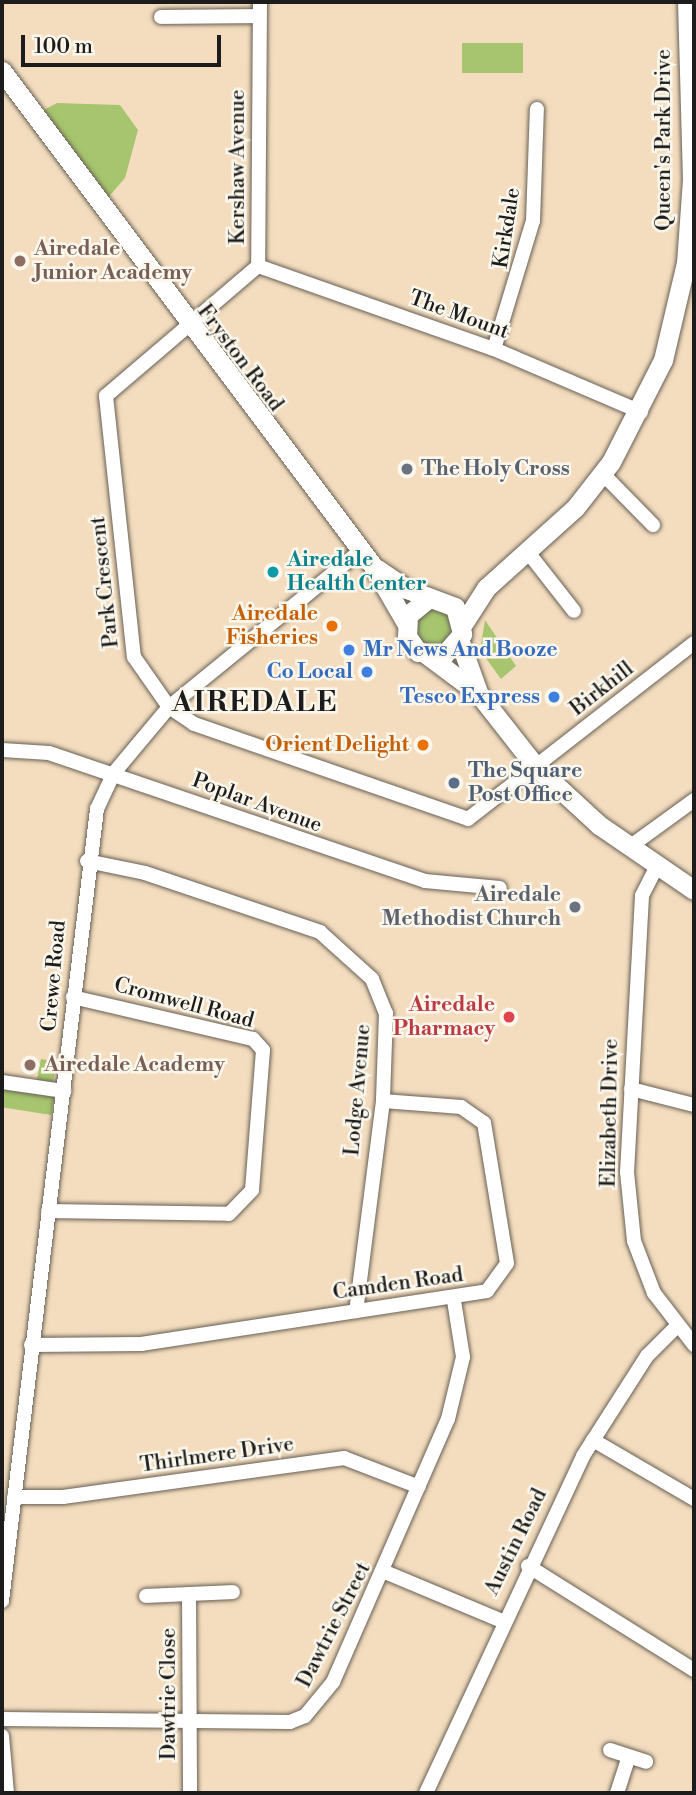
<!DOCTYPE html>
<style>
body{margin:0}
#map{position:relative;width:696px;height:1795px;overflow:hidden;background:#f4ddbf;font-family:"Libre Bodoni",serif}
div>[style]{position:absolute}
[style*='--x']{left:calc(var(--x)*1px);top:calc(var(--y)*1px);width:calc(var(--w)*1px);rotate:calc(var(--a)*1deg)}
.green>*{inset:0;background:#a6c56e;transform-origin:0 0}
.round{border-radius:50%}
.roads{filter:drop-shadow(0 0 2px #686055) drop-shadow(0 0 2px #686055)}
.street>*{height:14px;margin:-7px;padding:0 7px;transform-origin:7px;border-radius:7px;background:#fff}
.secondary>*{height:19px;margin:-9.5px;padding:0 9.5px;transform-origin:9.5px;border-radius:9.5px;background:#fff}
.dots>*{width:19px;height:19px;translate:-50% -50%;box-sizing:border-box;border:4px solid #fbf7ec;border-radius:50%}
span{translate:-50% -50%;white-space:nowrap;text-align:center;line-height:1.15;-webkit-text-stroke:5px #fbf7ec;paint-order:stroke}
.street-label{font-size:21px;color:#1c1c1c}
.education-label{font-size:21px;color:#785e54;font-weight:700}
.left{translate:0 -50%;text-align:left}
.worship-label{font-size:21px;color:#5b616d;font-weight:700}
.right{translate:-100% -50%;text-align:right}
.culture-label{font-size:21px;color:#0d838f;font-weight:700}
.food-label{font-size:21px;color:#c56008;font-weight:700}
.shop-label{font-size:21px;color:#366cbe;font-weight:700}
.service-label{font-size:21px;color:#4e5e75;font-weight:700}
.health-label{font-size:21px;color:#be3a42;font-weight:700}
.district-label{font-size:28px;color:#1c1c1c;font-weight:700;letter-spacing:2px}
.frame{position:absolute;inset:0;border:4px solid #1c1c1c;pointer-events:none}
.scale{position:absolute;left:21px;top:35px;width:200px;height:32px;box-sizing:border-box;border:4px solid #1c1c1c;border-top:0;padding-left:9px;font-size:21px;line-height:24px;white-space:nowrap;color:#1c1c1c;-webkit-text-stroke:5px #fbf7ec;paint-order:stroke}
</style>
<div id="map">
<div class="green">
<div style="left:462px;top:43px;width:61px;height:30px"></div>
<div style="clip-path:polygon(57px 103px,120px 105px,138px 130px,125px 178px,105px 201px,40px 112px)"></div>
<div class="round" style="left:415px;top:607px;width:38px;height:38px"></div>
<div style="clip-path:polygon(485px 620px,516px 666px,501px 679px,480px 650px)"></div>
<div style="left:41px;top:1059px;width:16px;height:22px;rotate:11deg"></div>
<div style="left:2px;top:1087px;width:53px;height:20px;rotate:9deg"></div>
</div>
<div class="roads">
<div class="street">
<div style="--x:260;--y:2;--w:264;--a:90.4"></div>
<div style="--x:258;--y:266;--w:200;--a:139.5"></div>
<div style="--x:106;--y:396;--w:262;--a:83.9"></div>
<div style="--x:134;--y:657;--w:61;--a:55"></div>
<div style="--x:169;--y:707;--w:30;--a:34"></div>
<div style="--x:194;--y:724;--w:290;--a:19.1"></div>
<div style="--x:468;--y:819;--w:286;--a:-37.9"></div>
<div style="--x:161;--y:17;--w:98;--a:-0.6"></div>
<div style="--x:258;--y:266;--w:250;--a:19.4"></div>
<div style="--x:494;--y:349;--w:160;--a:23.2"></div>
<div style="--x:494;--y:349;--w:134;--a:-73.1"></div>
<div style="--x:533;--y:221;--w:112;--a:-88"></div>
<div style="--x:602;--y:473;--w:73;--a:45.6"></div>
<div style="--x:527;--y:551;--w:76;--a:51.9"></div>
<div style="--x:2;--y:750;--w:47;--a:3.7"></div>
<div style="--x:49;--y:753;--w:397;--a:18.8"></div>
<div style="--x:425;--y:881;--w:75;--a:5.3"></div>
<div style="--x:628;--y:848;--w:82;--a:-36"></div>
<div style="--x:87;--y:861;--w:59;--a:11.7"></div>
<div style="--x:145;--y:873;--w:185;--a:18.6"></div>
<div style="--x:320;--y:932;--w:70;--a:42.1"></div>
<div style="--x:372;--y:979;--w:37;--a:68"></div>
<div style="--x:386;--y:1013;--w:88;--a:92"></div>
<div style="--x:383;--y:1101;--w:212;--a:97.3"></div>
<div style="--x:656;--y:868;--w:31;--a:117"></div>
<div style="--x:642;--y:896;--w:276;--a:93.1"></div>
<div style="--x:627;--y:1172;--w:69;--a:84.2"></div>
<div style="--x:634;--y:1241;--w:56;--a:69"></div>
<div style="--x:654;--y:1293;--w:66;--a:52.4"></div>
<div style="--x:2;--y:1082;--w:63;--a:8.3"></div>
<div style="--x:631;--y:1089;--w:65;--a:14.3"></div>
<div style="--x:48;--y:1211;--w:181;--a:0.9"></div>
<div style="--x:229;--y:1214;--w:33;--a:-46"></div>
<div style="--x:252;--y:1190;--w:140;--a:-85.5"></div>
<div style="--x:263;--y:1050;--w:15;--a:-132"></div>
<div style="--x:253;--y:1039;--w:185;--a:-166.9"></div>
<div style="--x:31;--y:1345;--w:110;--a:-0.5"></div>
<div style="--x:141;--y:1344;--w:350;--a:-8.7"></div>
<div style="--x:487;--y:1291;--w:34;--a:-54"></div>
<div style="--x:507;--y:1263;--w:142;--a:-99.3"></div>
<div style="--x:484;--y:1123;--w:28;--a:-145"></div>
<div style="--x:461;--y:1107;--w:78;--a:-175.6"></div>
<div style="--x:593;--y:1440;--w:117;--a:30.3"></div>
<div style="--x:14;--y:1497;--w:49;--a:0"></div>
<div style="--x:63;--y:1497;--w:284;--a:-7.9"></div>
<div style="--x:344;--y:1458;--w:80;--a:21.1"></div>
<div style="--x:528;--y:1566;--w:196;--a:32.1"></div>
<div style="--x:385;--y:1572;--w:127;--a:22.7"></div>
<div style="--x:189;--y:1594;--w:199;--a:89.7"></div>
<div style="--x:146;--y:1596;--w:87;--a:-2.6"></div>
<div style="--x:2;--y:1601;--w:798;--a:-83.16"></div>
<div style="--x:97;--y:809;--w:38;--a:-65"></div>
<div style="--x:113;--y:774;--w:87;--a:-50.1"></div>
<div style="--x:169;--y:707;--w:247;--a:-39.2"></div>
<div style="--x:2;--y:1719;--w:288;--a:0.6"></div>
<div style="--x:290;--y:1722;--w:16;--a:-22"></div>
<div style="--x:305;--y:1716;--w:44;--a:-50.5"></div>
<div style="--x:333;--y:1682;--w:287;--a:-66.4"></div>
<div style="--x:448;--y:1419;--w:64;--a:-76.4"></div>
<div style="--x:463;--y:1357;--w:57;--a:-99.1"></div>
<div style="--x:2;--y:1736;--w:57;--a:85"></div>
<div style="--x:610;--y:1750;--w:38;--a:18"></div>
<div style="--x:426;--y:1793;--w:372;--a:-65"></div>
<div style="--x:583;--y:1456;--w:119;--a:-57.4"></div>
<div style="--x:647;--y:1356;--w:40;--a:-45"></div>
<div style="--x:617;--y:1793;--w:38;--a:-72"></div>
</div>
<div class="secondary">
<div style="--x:2;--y:71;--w:619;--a:53.15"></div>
<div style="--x:373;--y:566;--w:66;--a:59.9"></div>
<div style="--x:377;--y:569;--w:36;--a:34"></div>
<div style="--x:407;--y:589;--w:51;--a:20.6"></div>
<div style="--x:455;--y:607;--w:28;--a:75"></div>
<div style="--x:462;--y:634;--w:28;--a:131"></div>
<div style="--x:444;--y:655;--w:26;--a:-173"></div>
<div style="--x:418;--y:652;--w:19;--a:-125"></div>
<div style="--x:407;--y:636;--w:21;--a:-87"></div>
<div style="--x:408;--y:615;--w:26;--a:-39"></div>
<div style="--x:463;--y:624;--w:43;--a:-57.4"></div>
<div style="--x:486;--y:588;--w:120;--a:-42"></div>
<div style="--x:575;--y:508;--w:58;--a:-52"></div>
<div style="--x:611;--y:462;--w:114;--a:-63"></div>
<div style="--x:663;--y:360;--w:100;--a:-76.7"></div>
<div style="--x:686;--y:263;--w:83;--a:-85.9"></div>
<div style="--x:692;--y:180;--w:178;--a:-91.6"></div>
<div style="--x:460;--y:642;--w:53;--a:70.2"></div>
<div style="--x:427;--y:655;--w:64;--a:36.7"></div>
<div style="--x:478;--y:693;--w:94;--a:51.9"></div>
<div style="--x:536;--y:767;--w:86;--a:42.6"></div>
<div style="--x:599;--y:825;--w:115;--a:34.4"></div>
</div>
</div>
<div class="dots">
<div style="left:20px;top:261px;background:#8d6e63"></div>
<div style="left:407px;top:469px;background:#6b7280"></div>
<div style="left:273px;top:572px;background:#0f9aa8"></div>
<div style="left:332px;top:626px;background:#e8710a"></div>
<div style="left:349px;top:650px;background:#3f7fe0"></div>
<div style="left:367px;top:672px;background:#3f7fe0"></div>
<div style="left:554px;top:697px;background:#3f7fe0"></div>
<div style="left:423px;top:745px;background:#e8710a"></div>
<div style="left:454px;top:783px;background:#5c6f8a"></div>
<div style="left:575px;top:907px;background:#6b7280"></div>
<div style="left:509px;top:1017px;background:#e0444e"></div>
<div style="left:30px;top:1065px;background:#8d6e63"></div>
</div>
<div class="street-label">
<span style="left:664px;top:140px;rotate:-90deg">Queen's Park Drive</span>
<span style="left:238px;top:167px;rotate:-90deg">Kershaw Avenue</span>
<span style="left:507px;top:228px;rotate:-81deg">Kirkdale</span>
<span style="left:459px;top:315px;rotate:20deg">The Mount</span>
<span style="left:240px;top:358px;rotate:53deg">Fryston Road</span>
<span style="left:105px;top:582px;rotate:-96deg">Park Crescent</span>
<span style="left:602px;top:689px;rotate:-38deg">Birkhill</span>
<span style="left:257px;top:803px;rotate:20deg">Poplar Avenue</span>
<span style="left:54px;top:976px;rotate:-85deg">Crewe Road</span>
<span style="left:184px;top:1003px;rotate:15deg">Cromwell Road</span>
<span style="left:358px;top:1090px;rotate:-85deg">Lodge Avenue</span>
<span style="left:610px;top:1113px;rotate:-89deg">Elizabeth Drive</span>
<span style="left:398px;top:1284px;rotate:-8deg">Camden Road</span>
<span style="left:217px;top:1455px;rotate:-8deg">Thirlmere Drive</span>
<span style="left:516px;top:1542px;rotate:-64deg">Austin Road</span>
<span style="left:334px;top:1625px;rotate:-63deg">Dawtrie Street</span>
<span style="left:169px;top:1694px;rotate:-90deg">Dawtrie Close</span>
</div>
<div class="education-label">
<span class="left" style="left:34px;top:261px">Airedale<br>Junior Academy</span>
<span class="left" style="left:44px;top:1065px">Airedale Academy</span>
</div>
<div class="worship-label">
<span class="left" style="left:421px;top:469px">The Holy Cross</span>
<span class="right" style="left:561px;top:907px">Airedale<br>Methodist Church</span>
</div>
<div class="culture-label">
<span class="left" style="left:287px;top:572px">Airedale<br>Health Center</span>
</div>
<div class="food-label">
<span class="right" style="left:318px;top:626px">Airedale<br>Fisheries</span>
<span class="right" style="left:409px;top:745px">Orient Delight</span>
</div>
<div class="shop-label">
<span class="left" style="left:363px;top:650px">Mr News And Booze</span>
<span class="right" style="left:353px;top:672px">Co Local</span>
<span class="right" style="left:540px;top:697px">Tesco Express</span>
</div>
<div class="service-label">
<span class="left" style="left:468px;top:783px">The Square<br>Post Office</span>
</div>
<div class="health-label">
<span class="right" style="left:495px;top:1017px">Airedale<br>Pharmacy</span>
</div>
<div class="district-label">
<span style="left:255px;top:703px">AIREDALE</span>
</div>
<div class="frame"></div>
<div class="scale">100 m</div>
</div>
